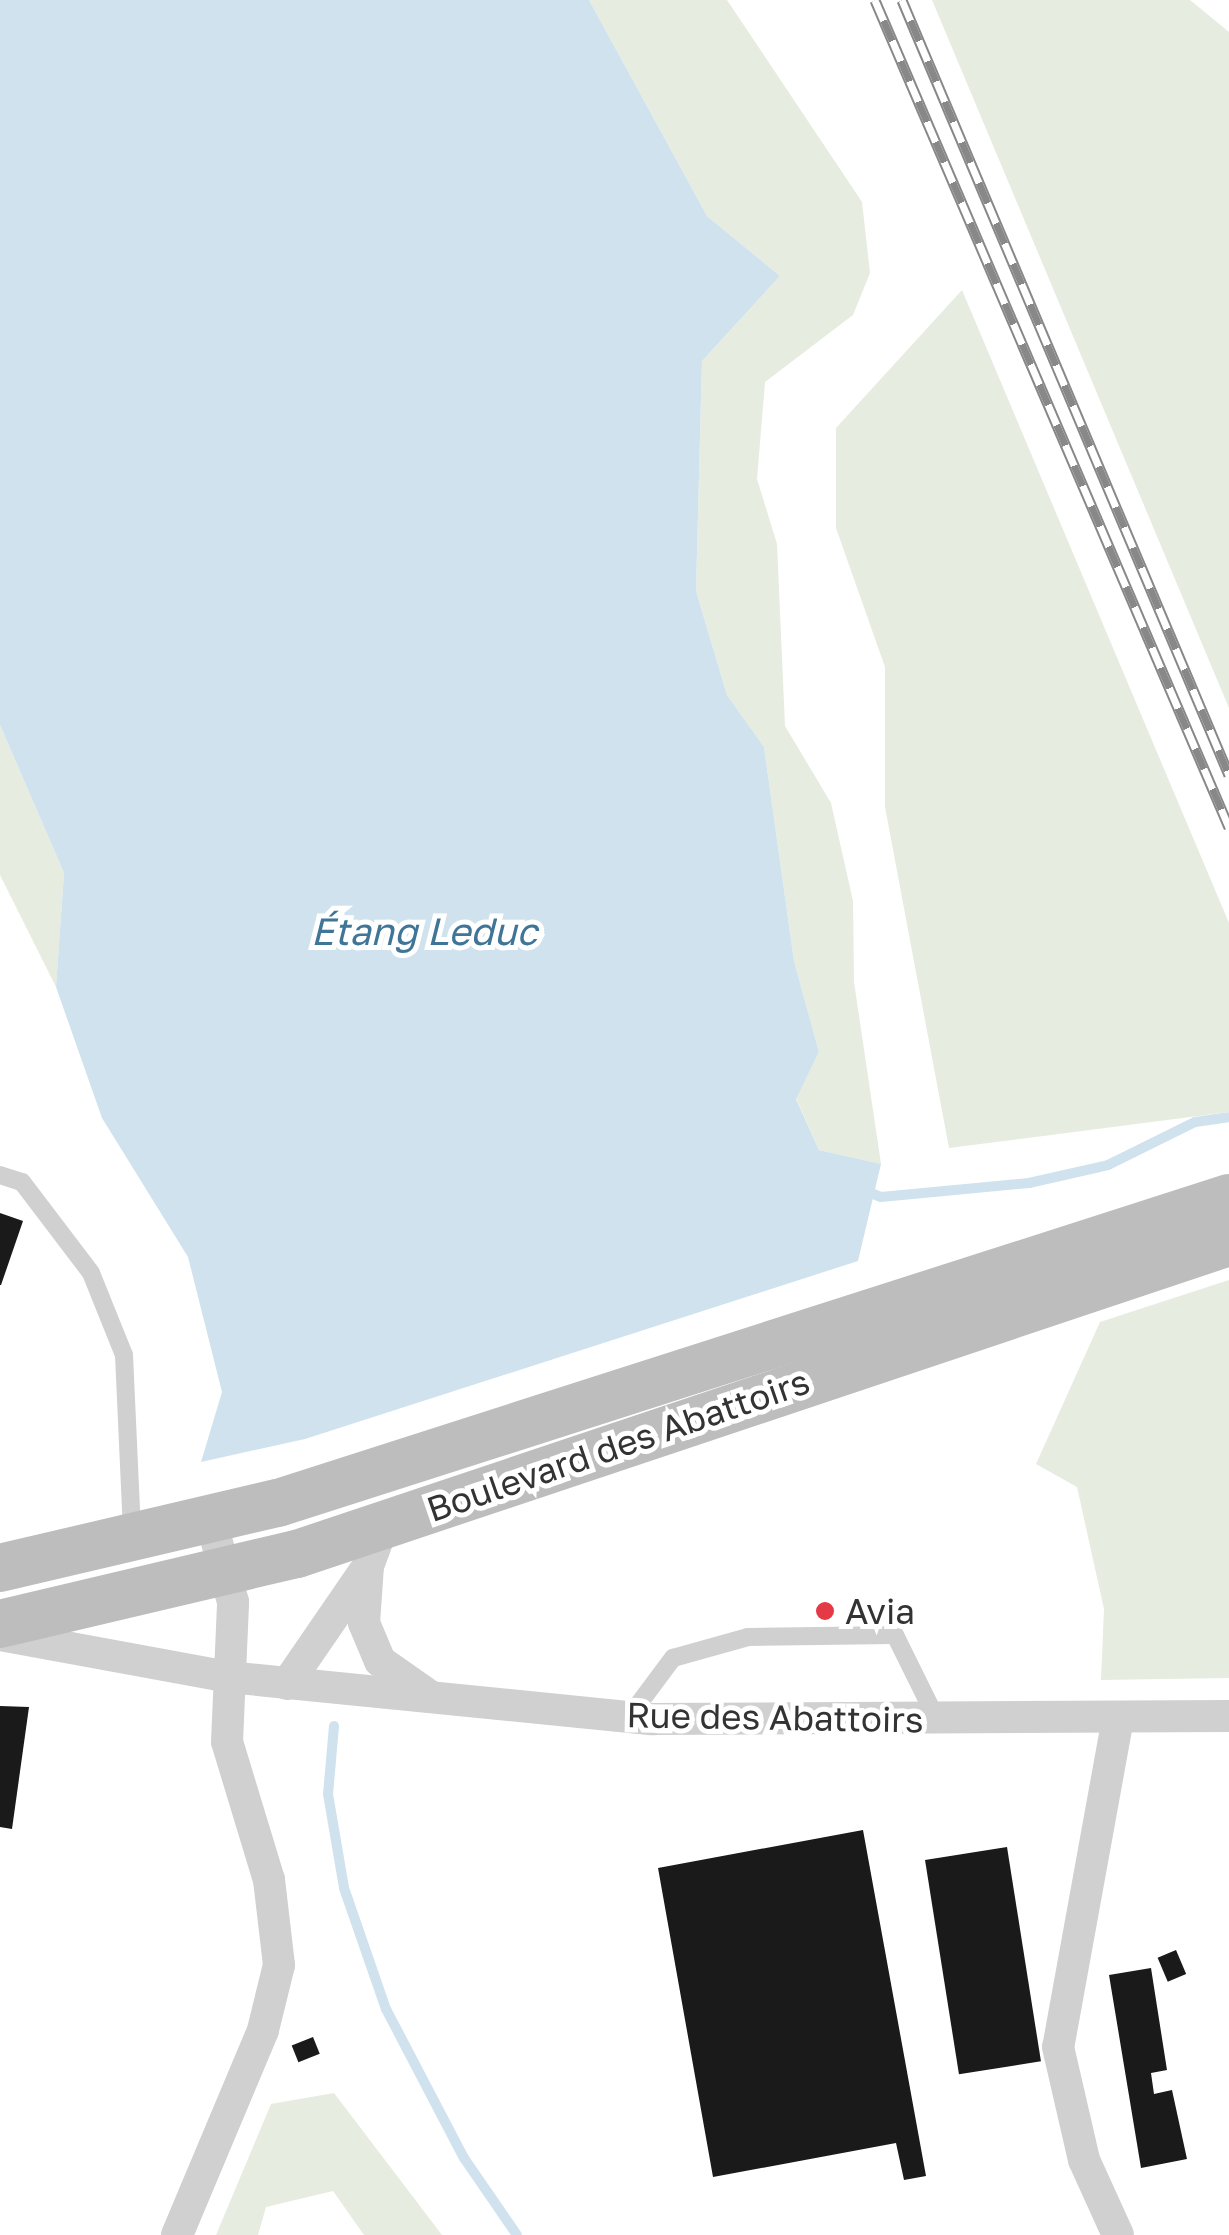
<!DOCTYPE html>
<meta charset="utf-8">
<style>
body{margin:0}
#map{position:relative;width:1229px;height:2235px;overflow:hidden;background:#fff;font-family:"Golos Text",sans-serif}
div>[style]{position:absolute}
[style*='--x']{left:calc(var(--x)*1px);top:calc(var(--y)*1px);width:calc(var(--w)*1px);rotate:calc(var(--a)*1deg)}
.green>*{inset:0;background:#e6ecdf}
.water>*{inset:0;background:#cfe2ee}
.stream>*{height:10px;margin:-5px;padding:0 5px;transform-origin:5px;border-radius:5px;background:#cfe2ee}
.building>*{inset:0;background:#1a1a1a;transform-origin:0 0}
.lane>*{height:18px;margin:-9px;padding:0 9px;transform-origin:9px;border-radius:9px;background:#d0d0d0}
.street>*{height:32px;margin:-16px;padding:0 16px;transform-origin:16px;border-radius:16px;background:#d0d0d0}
.secondary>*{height:48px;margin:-24px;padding:0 24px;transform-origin:24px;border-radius:24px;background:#bdbdbd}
.rail>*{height:11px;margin-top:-5.5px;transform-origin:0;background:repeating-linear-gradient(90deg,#fff 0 22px,#888 0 44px);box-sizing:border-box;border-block:2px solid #888}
.dots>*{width:28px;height:28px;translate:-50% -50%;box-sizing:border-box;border:5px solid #fff;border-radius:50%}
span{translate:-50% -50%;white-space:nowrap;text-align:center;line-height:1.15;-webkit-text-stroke:10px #fff;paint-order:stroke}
.street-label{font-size:35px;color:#333}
.poi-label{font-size:35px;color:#333}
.left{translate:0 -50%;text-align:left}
.water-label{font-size:38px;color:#3f7597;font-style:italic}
</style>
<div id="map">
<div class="green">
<div style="clip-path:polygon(589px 0,727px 0,862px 202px,870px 273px,853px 315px,765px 382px,757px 479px,777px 544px,785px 726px,831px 803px,853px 901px,854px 982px,881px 1164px,819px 1150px,796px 1098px,819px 1052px,794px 961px,764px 747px,727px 695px,696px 591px,702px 361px,780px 276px,707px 216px)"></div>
<div style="clip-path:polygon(932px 0,1190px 0,1229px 32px,1229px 708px)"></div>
<div style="clip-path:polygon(962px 290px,1229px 923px,1229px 1112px,949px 1148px,885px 807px,885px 667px,836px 528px,836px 428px)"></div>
<div style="clip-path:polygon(0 725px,64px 873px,56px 987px,0 875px)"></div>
<div style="clip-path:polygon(1229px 1280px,1229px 1678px,1101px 1680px,1104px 1609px,1077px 1487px,1036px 1464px,1100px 1322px)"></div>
<div style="clip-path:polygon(334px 2093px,442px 2235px,364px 2235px,333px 2191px,266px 2207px,258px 2235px,216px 2235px,271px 2104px)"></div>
</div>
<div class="water">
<div style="clip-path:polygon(0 0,589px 0,707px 216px,780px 276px,702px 361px,696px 591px,727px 695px,764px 747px,794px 961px,819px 1052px,796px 1099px,819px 1150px,881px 1164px,858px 1261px,305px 1439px,201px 1462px,222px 1392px,188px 1257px,102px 1118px,56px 987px,64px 873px,0 725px)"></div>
</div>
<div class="stream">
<div style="--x:866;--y:1191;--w:16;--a:22"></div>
<div style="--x:881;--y:1197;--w:149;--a:-5.4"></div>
<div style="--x:1029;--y:1183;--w:81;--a:-12.8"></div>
<div style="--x:1108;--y:1165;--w:97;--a:-26.3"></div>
<div style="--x:1195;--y:1122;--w:34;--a:-8"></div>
<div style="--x:334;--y:1726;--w:68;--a:95"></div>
<div style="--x:328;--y:1794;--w:95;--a:80.3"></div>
<div style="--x:344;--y:1888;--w:128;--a:70.9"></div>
<div style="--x:386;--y:2009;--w:168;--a:62.4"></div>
<div style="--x:464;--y:2158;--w:93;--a:55.5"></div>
</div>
<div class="building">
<div style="clip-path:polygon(0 1213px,23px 1221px,1px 1285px,0 1285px)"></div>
<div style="clip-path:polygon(0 1706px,29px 1707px,12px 1829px,0 1827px)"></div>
<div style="clip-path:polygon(863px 1830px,926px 2176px,904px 2180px,896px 2143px,713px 2177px,658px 1868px)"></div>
<div style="left:1007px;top:1847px;width:217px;height:83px;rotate:81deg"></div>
<div style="left:1176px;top:1950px;width:26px;height:20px;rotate:67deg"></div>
<div style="clip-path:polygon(1151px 1968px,1167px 2070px,1151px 2073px,1154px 2094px,1172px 2090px,1187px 2159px,1141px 2168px,1109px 1975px)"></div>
<div style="left:313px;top:2037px;width:18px;height:23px;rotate:68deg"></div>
</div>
<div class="lane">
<div style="--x:0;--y:1175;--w:23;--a:18"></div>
<div style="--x:22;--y:1182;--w:114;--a:52.8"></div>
<div style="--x:91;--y:1273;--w:88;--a:68.1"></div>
<div style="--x:124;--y:1355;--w:178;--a:87.4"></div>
<div style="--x:629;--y:1717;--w:74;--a:-53.3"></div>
<div style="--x:673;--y:1658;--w:78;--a:-15.6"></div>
<div style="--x:748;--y:1637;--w:147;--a:-0.8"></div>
<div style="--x:895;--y:1635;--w:93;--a:63.7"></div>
</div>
<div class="street">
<div style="--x:384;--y:1523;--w:46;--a:110.4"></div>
<div style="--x:368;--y:1566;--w:57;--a:94"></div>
<div style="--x:364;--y:1623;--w:41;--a:67.2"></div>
<div style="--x:380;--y:1661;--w:61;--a:35"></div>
<div style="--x:0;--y:1635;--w:232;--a:10.4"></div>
<div style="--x:228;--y:1677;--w:426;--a:5.7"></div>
<div style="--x:652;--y:1719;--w:577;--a:-0.3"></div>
<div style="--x:287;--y:1684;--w:136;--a:-55.5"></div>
<div style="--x:1118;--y:1718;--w:334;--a:100.3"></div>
<div style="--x:1058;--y:2047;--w:116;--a:77"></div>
<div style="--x:1084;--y:2160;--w:82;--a:65.6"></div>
<div style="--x:177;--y:2235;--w:222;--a:-67.2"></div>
<div style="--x:263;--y:2030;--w:67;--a:-76.2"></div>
<div style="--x:279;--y:1965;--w:86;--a:-96.7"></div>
<div style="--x:269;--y:1880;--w:144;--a:-106.9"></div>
<div style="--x:227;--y:1742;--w:140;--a:-87.5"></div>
<div style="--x:233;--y:1602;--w:85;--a:-105"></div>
</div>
<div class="secondary">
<div style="--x:0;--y:1568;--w:285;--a:-13.2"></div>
<div style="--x:278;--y:1503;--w:999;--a:-17.78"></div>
<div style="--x:0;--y:1624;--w:305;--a:-13.3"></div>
<div style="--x:297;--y:1554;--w:983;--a:-18.51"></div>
</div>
<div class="rail">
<div style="--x:875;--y:0;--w:900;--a:66.83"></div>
<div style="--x:902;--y:0;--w:841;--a:67.12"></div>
</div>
<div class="dots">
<div style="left:825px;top:1611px;background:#e63946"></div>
</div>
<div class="street-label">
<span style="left:618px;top:1445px;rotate:-19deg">Boulevard des Abattoirs</span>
<span style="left:775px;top:1717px;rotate:1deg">Rue des Abattoirs</span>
</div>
<div class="poi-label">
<span class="left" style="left:845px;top:1611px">Avia</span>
</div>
<div class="water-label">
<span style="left:424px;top:931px">Étang Leduc</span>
</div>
</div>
